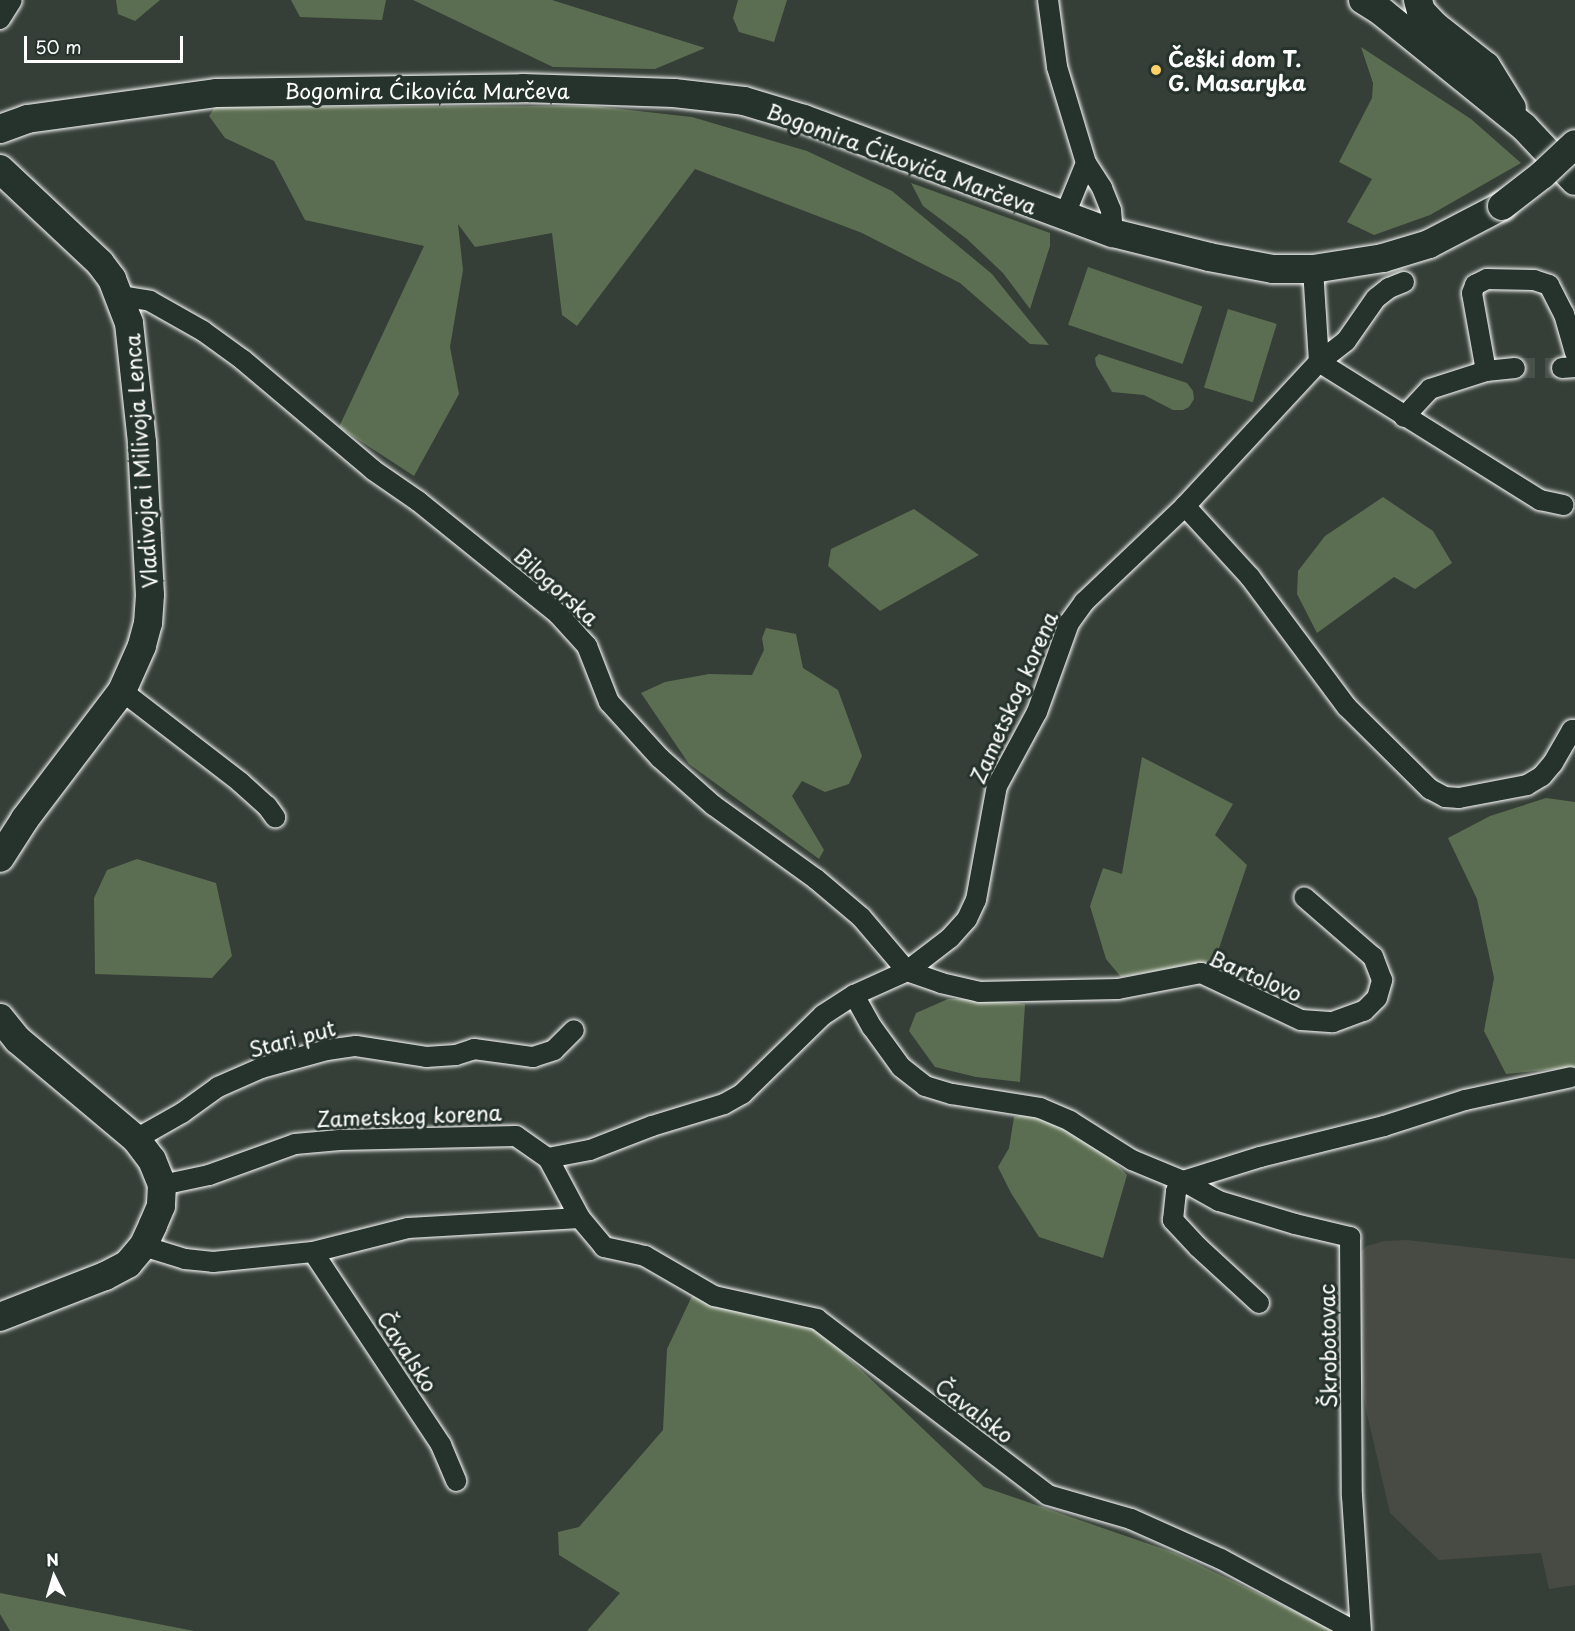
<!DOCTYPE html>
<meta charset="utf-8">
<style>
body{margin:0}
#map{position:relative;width:1575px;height:1631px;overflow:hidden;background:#353e37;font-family:"Playpen Sans",sans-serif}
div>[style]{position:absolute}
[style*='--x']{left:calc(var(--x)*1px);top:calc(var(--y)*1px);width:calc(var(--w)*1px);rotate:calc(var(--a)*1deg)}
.built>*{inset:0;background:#474b43}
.green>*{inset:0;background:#5c6e51;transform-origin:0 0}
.street-tunnel>*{height:20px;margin-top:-10px;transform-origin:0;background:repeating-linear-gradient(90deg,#49514b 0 20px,transparent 0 30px)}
.roads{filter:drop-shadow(0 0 2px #fff) drop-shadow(0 0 2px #fff)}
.street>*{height:20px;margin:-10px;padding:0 10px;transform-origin:10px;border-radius:10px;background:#26332d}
.secondary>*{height:28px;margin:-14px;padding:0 14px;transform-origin:14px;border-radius:14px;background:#26332d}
.bridges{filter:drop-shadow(0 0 2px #fff) drop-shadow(0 0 2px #fff)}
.secondary-bridge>*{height:28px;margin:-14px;padding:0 14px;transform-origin:14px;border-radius:14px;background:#26332d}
.dots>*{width:16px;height:16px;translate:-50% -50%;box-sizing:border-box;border:3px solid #26332d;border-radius:50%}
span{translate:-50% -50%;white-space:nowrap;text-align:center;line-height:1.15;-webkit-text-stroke:6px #26332d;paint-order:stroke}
.poi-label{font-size:21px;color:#fff;font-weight:700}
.left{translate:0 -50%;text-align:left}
.street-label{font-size:21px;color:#fff}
.north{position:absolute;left:24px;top:1547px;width:60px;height:60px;-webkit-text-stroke:4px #26332d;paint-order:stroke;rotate:355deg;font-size:16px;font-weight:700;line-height:24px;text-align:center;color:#fff}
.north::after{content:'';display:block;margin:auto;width:21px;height:27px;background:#fff;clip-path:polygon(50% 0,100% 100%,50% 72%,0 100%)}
.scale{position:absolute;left:24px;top:36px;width:159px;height:27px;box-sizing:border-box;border:3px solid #fff;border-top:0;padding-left:8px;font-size:18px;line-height:21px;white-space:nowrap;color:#fff;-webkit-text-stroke:4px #26332d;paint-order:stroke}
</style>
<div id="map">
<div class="built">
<div style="clip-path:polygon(1407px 1240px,1575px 1259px,1575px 1585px,1549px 1589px,1541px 1553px,1439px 1560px,1390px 1513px,1367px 1414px,1357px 1355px,1355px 1257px,1367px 1246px,1384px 1241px)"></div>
</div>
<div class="green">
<div style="clip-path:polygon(116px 0,160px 0,135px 21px,118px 14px)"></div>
<div style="clip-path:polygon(291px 0,386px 0,382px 20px,300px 17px)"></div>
<div style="clip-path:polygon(413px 0,552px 0,705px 48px,655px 69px,553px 67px)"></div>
<div style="clip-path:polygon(738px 0,787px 0,774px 42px,739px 32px,733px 18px)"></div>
<div style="clip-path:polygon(1361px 47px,1471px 119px,1521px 163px,1430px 215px,1374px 235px,1347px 222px,1372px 179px,1339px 162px,1372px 98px,1373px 83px)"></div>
<div style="clip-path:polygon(593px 106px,692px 117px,807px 151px,892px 191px,992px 274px,1049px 345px,1030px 344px,960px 283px,862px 233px,695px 169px,577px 326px,562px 315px,552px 233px,475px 247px,458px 224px,463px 270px,450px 347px,459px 394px,414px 476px,339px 427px,424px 246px,305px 220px,274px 161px,225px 138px,209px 116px,215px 107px)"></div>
<div style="clip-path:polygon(911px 183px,1050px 233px,1050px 246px,1030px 309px,1003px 273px,967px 239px,923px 206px)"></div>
<div style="left:1088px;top:267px;width:121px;height:61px;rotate:19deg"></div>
<div style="left:1228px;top:309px;width:51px;height:82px;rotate:17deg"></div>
<div style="clip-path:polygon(1099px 354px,1187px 383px,1193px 391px,1194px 399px,1189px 407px,1183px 410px,1173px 410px,1144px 395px,1112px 392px,1096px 365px,1095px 358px)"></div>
<div style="clip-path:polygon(1383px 497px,1433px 531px,1452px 563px,1415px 589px,1394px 577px,1317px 633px,1297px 594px,1298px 571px,1325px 536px)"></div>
<div style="clip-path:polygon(914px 509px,979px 555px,880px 611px,828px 566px,831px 549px)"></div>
<div style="clip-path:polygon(766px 628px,796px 634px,803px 668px,838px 690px,862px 756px,849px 784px,825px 792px,802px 781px,792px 796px,824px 850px,819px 859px,689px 764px,641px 693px,665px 682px,709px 674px,752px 675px,764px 650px,762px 638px)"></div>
<div style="clip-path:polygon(1142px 757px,1233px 804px,1215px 835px,1247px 865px,1212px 969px,1192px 964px,1121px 977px,1106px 959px,1090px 906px,1103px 868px,1122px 874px)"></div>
<div style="clip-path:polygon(1546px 798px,1575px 802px,1575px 1067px,1506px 1074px,1484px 1031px,1494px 978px,1477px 899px,1448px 838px,1490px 816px)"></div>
<div style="clip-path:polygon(137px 859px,216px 883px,232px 956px,212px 978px,95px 974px,94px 898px,107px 870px)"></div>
<div style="clip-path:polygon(948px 999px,982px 999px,1025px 1004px,1020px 1082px,976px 1077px,935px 1067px,909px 1031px,916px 1013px)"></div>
<div style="clip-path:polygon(1026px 1114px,1095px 1141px,1127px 1175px,1103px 1258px,1039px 1237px,1011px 1193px,998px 1167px,1009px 1148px,1014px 1117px)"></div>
<div style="clip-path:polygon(692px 1296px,816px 1327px,984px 1487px,1175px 1553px,1336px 1631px,587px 1631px,620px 1593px,559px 1555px,558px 1532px,579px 1527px,663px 1430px,667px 1349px)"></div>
<div style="clip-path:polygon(0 1593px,194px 1631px,10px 1631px,0 1614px)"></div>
</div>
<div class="street-tunnel">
<div style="--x:1515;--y:368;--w:47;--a:0"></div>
</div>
<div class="roads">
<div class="street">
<div style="--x:1048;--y:0;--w:68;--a:82.3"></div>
<div style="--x:1057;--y:67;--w:100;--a:73.2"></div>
<div style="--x:0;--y:19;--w:22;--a:-58"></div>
<div style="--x:1064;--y:217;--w:58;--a:-67.8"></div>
<div style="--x:1086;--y:163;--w:30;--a:57"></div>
<div style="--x:1102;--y:188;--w:24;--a:68"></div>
<div style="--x:1111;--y:210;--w:23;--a:85"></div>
<div style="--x:1404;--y:282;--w:16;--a:158"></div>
<div style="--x:1389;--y:288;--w:16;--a:142"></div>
<div style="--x:1376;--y:298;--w:52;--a:124.9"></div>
<div style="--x:1346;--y:341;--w:34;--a:142"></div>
<div style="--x:1319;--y:362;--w:261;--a:32"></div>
<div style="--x:1540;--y:500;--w:24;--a:12"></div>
<div style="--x:120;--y:296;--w:30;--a:9"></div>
<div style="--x:150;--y:301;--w:61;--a:29.5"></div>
<div style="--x:203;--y:331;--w:49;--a:35.9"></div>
<div style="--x:243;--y:360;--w:170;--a:40.2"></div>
<div style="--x:373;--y:470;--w:55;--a:34.6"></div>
<div style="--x:418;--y:501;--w:180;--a:38.9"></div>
<div style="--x:558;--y:614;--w:43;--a:47.8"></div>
<div style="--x:587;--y:646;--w:60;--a:68.6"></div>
<div style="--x:609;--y:702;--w:76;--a:47.7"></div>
<div style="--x:660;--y:758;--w:71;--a:41.6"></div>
<div style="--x:713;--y:805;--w:127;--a:35.7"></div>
<div style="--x:816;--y:879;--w:59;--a:40.2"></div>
<div style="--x:861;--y:917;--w:71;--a:49.6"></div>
<div style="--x:907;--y:971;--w:36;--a:19"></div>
<div style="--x:941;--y:983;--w:39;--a:13"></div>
<div style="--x:979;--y:992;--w:139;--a:-1.2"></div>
<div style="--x:1118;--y:989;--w:85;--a:-10.9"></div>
<div style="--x:1201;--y:973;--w:110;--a:25.2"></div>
<div style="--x:1301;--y:1020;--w:32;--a:4"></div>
<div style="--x:1333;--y:1022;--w:33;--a:-20"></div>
<div style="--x:1364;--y:1011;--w:18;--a:-45"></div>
<div style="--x:1377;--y:998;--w:19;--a:-74"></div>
<div style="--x:1382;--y:980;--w:25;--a:-111"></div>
<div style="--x:1373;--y:957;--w:91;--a:-139"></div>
<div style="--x:1562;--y:368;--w:13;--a:-4"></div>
<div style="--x:1486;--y:371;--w:79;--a:-100.2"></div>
<div style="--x:1472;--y:293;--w:9;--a:-69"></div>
<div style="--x:1475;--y:285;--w:13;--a:-27"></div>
<div style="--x:1487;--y:279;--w:47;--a:1.2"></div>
<div style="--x:1534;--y:280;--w:16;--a:18"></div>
<div style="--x:1549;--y:285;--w:33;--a:63"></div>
<div style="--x:1564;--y:314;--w:40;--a:74"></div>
<div style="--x:1404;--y:417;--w:38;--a:-47"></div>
<div style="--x:1430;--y:389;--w:59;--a:-17.8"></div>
<div style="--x:1486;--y:371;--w:29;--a:-6"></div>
<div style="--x:1185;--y:506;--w:96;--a:47.5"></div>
<div style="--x:1250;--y:577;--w:162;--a:53.3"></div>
<div style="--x:1347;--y:707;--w:117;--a:44.7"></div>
<div style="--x:1430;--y:789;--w:17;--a:28"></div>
<div style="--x:1445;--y:797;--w:14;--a:4"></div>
<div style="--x:1459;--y:798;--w:69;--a:-10.8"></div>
<div style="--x:1527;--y:785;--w:17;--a:-31"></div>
<div style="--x:1542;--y:776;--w:17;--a:-50"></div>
<div style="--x:1553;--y:763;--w:38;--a:-60"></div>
<div style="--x:1572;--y:730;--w:3;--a:0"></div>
<div style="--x:122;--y:691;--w:149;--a:37.6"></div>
<div style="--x:240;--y:782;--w:36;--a:42"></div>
<div style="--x:267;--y:806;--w:14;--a:54"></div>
<div style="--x:854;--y:995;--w:37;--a:61"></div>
<div style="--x:872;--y:1027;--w:49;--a:54.1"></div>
<div style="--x:901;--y:1067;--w:31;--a:38"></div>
<div style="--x:925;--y:1086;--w:28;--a:17"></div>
<div style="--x:952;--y:1094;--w:89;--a:9"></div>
<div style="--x:1040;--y:1108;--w:33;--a:23"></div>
<div style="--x:1070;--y:1121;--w:73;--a:32.2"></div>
<div style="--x:1132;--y:1160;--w:55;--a:22.4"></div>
<div style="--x:1183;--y:1181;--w:41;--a:29.1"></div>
<div style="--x:1219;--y:1201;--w:79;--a:16.8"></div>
<div style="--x:1295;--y:1224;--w:57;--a:13.3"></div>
<div style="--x:1350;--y:1237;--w:259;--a:89.6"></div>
<div style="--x:1352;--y:1496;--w:135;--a:86.2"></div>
<div style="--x:136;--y:1139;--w:53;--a:-29.5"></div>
<div style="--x:182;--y:1113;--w:44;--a:-35.8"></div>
<div style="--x:218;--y:1087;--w:47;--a:-23.8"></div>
<div style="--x:261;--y:1068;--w:68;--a:-15.3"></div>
<div style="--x:327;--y:1050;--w:29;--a:-8"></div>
<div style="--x:356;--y:1046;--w:71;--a:8.9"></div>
<div style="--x:426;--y:1057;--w:30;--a:-4"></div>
<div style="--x:456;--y:1055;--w:19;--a:-18"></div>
<div style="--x:474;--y:1049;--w:60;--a:7.7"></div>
<div style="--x:533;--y:1057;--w:22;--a:-18"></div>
<div style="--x:554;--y:1050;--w:28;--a:-45"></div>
<div style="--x:548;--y:1158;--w:68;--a:61.9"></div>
<div style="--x:162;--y:1185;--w:48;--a:-12"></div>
<div style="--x:209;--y:1175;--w:91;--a:-19.8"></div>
<div style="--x:295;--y:1144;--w:45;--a:-5.1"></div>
<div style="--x:340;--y:1140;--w:176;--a:-1.3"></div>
<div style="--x:516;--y:1136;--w:39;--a:35"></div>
<div style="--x:548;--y:1158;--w:43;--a:-10.8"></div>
<div style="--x:590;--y:1150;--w:66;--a:-21.2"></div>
<div style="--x:652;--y:1126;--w:75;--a:-17"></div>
<div style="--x:724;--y:1104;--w:21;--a:-29"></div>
<div style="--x:742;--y:1094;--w:113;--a:-44.3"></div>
<div style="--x:823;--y:1015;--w:37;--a:-33"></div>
<div style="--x:854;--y:995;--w:58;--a:-24.4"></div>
<div style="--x:907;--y:971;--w:54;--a:-37.5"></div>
<div style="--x:950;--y:938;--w:25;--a:-48"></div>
<div style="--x:967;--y:919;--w:21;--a:-65"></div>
<div style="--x:976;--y:900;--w:116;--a:-79.6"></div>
<div style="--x:997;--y:786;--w:84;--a:-61.6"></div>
<div style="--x:1037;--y:712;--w:95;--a:-70.2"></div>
<div style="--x:1069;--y:623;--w:26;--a:-54"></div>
<div style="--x:1084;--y:602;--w:139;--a:-43.5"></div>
<div style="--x:1185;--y:506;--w:197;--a:-47.1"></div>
<div style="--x:1319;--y:362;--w:93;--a:-93.7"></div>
<div style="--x:143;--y:1246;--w:44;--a:17.2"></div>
<div style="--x:185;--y:1259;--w:28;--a:6"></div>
<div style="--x:213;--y:1262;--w:100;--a:-5.7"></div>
<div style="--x:313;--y:1252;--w:98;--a:-14.2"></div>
<div style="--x:408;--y:1228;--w:172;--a:-3.3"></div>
<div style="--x:580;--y:1218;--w:38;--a:50"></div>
<div style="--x:604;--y:1247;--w:42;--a:12.4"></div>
<div style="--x:645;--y:1256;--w:80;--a:30.1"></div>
<div style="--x:714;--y:1296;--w:106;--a:12.6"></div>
<div style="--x:817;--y:1319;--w:290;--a:37.3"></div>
<div style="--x:1048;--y:1495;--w:86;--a:16.1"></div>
<div style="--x:1131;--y:1519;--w:98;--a:24"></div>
<div style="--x:1221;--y:1559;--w:151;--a:28.4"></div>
<div style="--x:313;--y:1252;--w:232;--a:56.4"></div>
<div style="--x:441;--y:1445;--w:39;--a:67"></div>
<div style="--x:1259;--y:1303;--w:83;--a:-137.4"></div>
<div style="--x:1198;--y:1247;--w:37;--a:-133"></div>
<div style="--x:1173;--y:1220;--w:29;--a:-84"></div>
<div style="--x:1176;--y:1191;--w:12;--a:-55"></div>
<div style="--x:1183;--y:1181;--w:81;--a:-17.3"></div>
<div style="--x:1260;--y:1157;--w:128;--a:-14"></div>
<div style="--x:1384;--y:1126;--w:85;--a:-17.8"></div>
<div style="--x:1465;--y:1100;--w:108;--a:-12.2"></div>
</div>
<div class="secondary">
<div style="--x:1363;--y:0;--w:22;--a:32"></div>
<div style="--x:1382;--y:12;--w:183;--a:39"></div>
<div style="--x:1524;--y:127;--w:74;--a:46.6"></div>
<div style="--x:1418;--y:0;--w:11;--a:75"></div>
<div style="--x:1421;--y:11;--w:19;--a:47"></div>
<div style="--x:1434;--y:25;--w:66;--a:38.3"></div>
<div style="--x:1486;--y:66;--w:49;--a:58.2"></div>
<div style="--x:0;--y:129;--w:29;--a:-20"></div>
<div style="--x:27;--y:119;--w:192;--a:-7.8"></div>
<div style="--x:217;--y:93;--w:306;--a:-0.9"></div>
<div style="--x:523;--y:88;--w:151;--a:1.9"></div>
<div style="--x:674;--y:93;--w:70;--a:6.5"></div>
<div style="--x:744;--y:101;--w:63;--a:16.7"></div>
<div style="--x:804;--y:119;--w:329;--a:20.3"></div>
<div style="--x:1113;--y:233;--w:99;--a:14"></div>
<div style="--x:1209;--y:257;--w:65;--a:10.6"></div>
<div style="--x:1273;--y:269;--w:40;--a:0"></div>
<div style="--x:1313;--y:269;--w:71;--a:-8.9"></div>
<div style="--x:1383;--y:258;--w:48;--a:-16.9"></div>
<div style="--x:1429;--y:244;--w:82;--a:-27.5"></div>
<div style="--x:0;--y:169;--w:137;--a:43.2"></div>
<div style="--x:100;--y:263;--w:20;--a:53"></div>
<div style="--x:112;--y:279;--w:47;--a:68.9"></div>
<div style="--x:129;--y:323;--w:121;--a:83.8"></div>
<div style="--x:142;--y:443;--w:152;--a:87"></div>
<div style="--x:150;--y:595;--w:28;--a:94"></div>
<div style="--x:148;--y:623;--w:24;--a:105"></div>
<div style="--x:142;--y:646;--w:49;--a:114"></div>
<div style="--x:122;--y:691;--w:161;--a:127.2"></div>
<div style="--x:25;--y:819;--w:46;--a:122.7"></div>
<div style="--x:0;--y:1018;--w:28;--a:51"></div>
<div style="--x:18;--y:1040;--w:154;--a:40"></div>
<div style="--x:136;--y:1139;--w:26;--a:53"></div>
<div style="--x:152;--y:1160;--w:27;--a:68"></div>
<div style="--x:162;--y:1185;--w:21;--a:93"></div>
<div style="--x:161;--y:1206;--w:21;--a:113"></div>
<div style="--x:153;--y:1225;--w:23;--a:115"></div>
<div style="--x:143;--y:1246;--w:23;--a:130"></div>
<div style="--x:128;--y:1264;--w:26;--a:152"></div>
<div style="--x:105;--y:1276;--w:113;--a:158.7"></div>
</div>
</div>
<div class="bridges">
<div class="secondary-bridge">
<div style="--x:1502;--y:206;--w:51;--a:-37.8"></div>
<div style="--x:1542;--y:175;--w:45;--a:-43.2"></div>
</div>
</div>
<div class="dots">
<div style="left:1156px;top:70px;background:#ffd166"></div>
</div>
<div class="poi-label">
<span class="left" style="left:1168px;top:70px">Češki dom T.<br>G. Masaryka</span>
</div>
<div class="street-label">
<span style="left:427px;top:90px">Bogomira Ćikovića Marčeva</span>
<span style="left:902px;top:158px;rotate:20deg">Bogomira Ćikovića Marčeva</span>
<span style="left:140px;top:461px;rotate:-94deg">Vladivoja i Milivoja Lenca</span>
<span style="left:557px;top:586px;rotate:42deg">Bilogorska</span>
<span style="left:1013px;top:697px;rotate:-66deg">Zametskog korena</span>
<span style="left:1256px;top:975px;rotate:23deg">Bartolovo</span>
<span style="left:292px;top:1038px;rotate:-15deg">Stari put</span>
<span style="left:409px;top:1115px;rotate:-2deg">Zametskog korena</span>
<span style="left:1327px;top:1346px;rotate:-91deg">Škrobotovac</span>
<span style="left:408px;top:1351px;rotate:57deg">Čavalsko</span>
<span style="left:975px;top:1410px;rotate:37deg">Čavalsko</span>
</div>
<div class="north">N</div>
<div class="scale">50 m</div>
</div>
